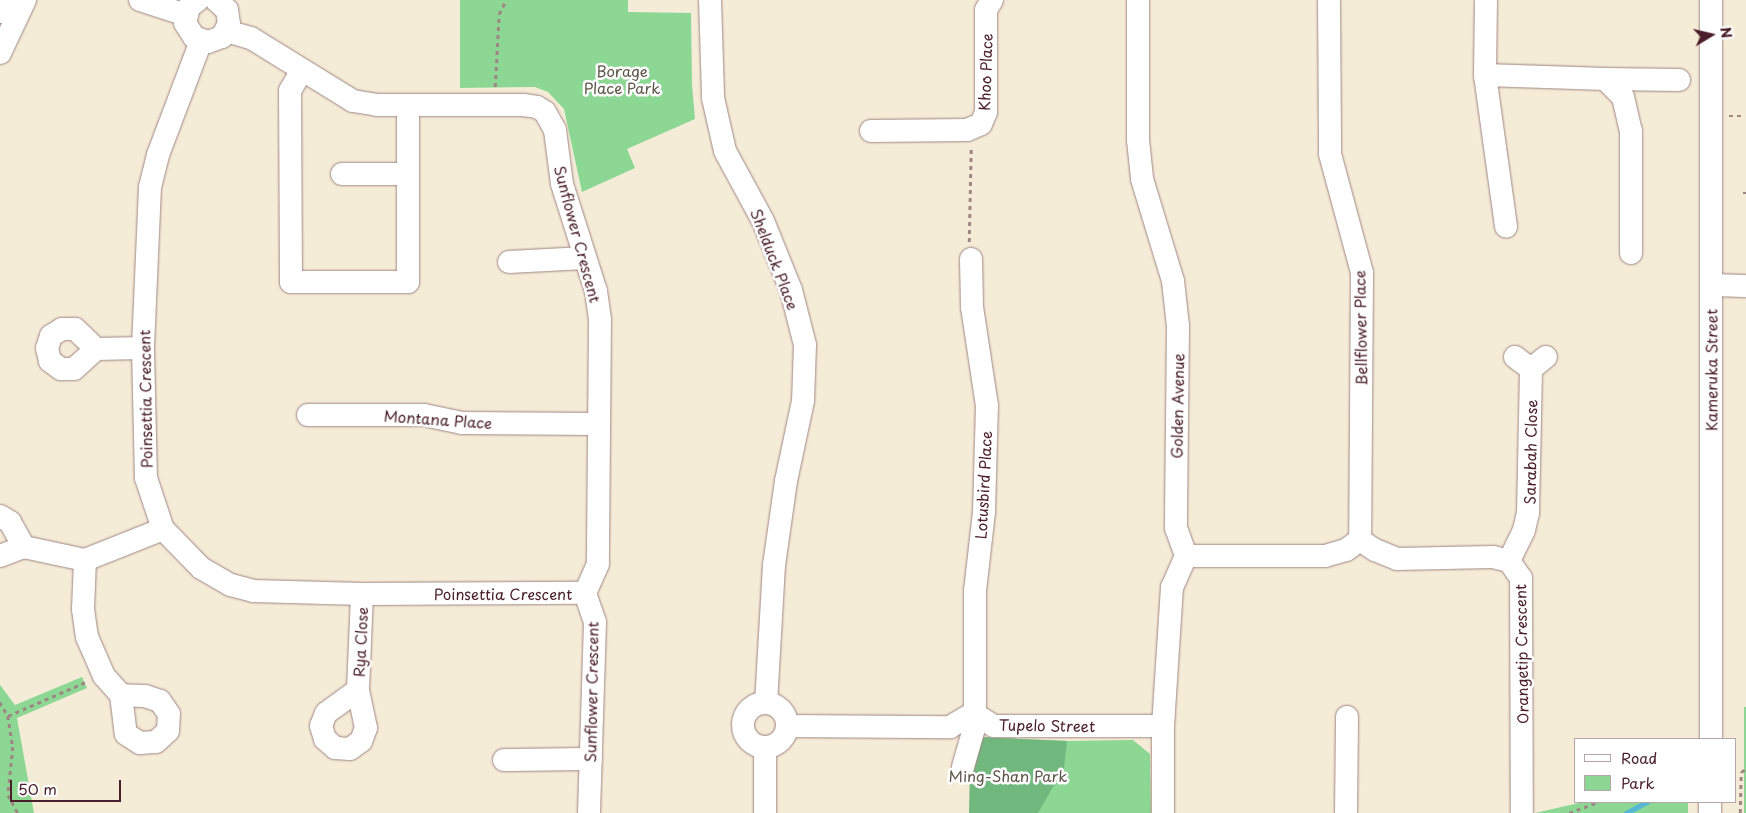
<!DOCTYPE html>
<style>
body{margin:0}
#map{position:relative;width:1746px;height:813px;overflow:hidden;background:#f5ecd8;font-family:"Playpen Sans",sans-serif}
div>[style]{position:absolute}
[style*='--x']{left:calc(var(--x)*1px);top:calc(var(--y)*1px);width:calc(var(--w)*1px);rotate:calc(var(--a)*1deg)}
.green>*{inset:0;background:#8cd794;transform-origin:0 0}
.forest>*{inset:0;background:#71b87e}
.stream>*{height:4.5px;margin:-2.25px;padding:0 2.25px;transform-origin:2.25px;border-radius:2.25px;background:#55b7d3}
.path>*{height:2.5px;margin-top:-1.25px;transform-origin:0;background:repeating-linear-gradient(90deg,#a08682 0 4px,transparent 0 8px)}
.roads{filter:drop-shadow(0 0 1px #a08682) drop-shadow(0 0 1px #a08682)}
.minor>*{height:22px;margin:-11px;padding:0 11px;transform-origin:11px;border-radius:11px;background:#fff}
.minor>.ring{margin:-11px;padding:0;box-sizing:content-box;background:none;border:22px solid #fff;border-radius:50%}
span{translate:-50% -50%;white-space:nowrap;text-align:center;line-height:1.15;-webkit-text-stroke:5px #fff;paint-order:stroke}
.park-label{font-size:15px;color:#5e564a}
.street-label{font-size:15px;color:#4a1f2b}
.legend{position:absolute;left:1574px;top:738px;width:162px;height:65px;box-sizing:border-box;background:#fff;border:1px solid #b7a5aa;margin:0;padding:6px 9px;list-style:none;font-size:15px;color:#4a1f2b}
.legend li{display:flex;align-items:center;gap:10px;height:25px}
.legend b{width:25px;border:1px solid #b7a5aa}
.north{position:absolute;left:1686px;top:10px;width:50px;height:50px;-webkit-text-stroke:4px #fff;paint-order:stroke;rotate:81deg;font-size:14px;font-weight:700;line-height:20px;text-align:center;color:#4a1f2b}
.north::after{content:'';display:block;margin:auto;width:18px;height:22px;background:#4a1f2b;clip-path:polygon(50% 0,100% 100%,50% 72%,0 100%)}
.scale{position:absolute;left:10px;top:780px;width:111px;height:22px;box-sizing:border-box;border:2px solid #4a1f2b;border-top:0;padding-left:6px;font-size:15px;line-height:18px;white-space:nowrap;color:#4a1f2b;-webkit-text-stroke:4px #fff;paint-order:stroke}
</style>
<div id="map">
<div class="green">
<div style="clip-path:polygon(460px 0,628px 0,628px 12px,691px 13px,692px 85px,695px 119px,627px 149px,635px 168px,582px 192px,564px 109px,548px 92px,535px 87px,460px 88px)"></div>
<div style="clip-path:polygon(82px 677px,87px 688px,17px 718px,34px 813px,0 813px,0 685px,15px 705px)"></div>
<div style="left:1744px;top:707px;width:2px;height:106px"></div>
<div style="clip-path:polygon(980px 737px,1067px 741px,1133px 740px,1150px 754px,1151px 813px,969px 813px)"></div>
<div style="clip-path:polygon(1583px 802px,1688px 802px,1688px 813px,1535px 813px)"></div>
</div>
<div class="forest">
<div style="clip-path:polygon(980px 737px,1067px 741px,1064px 768px,1038px 813px,969px 813px,970px 768px)"></div>
</div>
<div class="stream">
<div style="--x:1626;--y:813;--w:24;--a:-28"></div>
</div>
<div class="path">
<div style="--x:495;--y:87;--w:73;--a:-86.9"></div>
<div style="--x:499;--y:14;--w:16;--a:-63"></div>
<div style="--x:1729;--y:116;--w:14;--a:0"></div>
<div style="--x:1743;--y:193;--w:3;--a:0"></div>
<div style="--x:969;--y:242;--w:94;--a:-88.8"></div>
<div style="--x:0;--y:702;--w:16;--a:60"></div>
<div style="--x:8;--y:716;--w:31;--a:81"></div>
<div style="--x:13;--y:747;--w:48;--a:95.9"></div>
<div style="--x:8;--y:795;--w:21;--a:61"></div>
<div style="--x:8;--y:716;--w:85;--a:-23.6"></div>
<div style="--x:1569;--y:813;--w:31;--a:-21"></div>
<div style="--x:1740;--y:813;--w:41;--a:-88.6"></div>
<div style="--x:1741;--y:772;--w:6;--a:-31"></div>
</div>
<div class="roads">
<div class="minor">
<div style="--x:140;--y:0;--w:48;--a:18.1"></div>
<div style="--x:198;--y:0;--w:11;--a:142"></div>
<div style="--x:189;--y:7;--w:16;--a:104"></div>
<div style="--x:185;--y:23;--w:17;--a:57"></div>
<div style="--x:194;--y:37;--w:15;--a:20"></div>
<div style="--x:208;--y:42;--w:15;--a:-20"></div>
<div style="--x:222;--y:37;--w:15;--a:-62"></div>
<div style="--x:229;--y:24;--w:14;--a:-98"></div>
<div style="--x:227;--y:10;--w:15;--a:-138"></div>
<div style="--x:710;--y:0;--w:98;--a:88.2"></div>
<div style="--x:713;--y:98;--w:54;--a:77.2"></div>
<div style="--x:725;--y:151;--w:80;--a:61.5"></div>
<div style="--x:763;--y:221;--w:74;--a:67.9"></div>
<div style="--x:791;--y:290;--w:57;--a:75.7"></div>
<div style="--x:805;--y:345;--w:56;--a:92"></div>
<div style="--x:803;--y:401;--w:82;--a:102"></div>
<div style="--x:786;--y:481;--w:85;--a:98.1"></div>
<div style="--x:774;--y:565;--w:137;--a:93.3"></div>
<div style="--x:1138;--y:0;--w:140;--a:90"></div>
<div style="--x:1138;--y:140;--w:39;--a:84"></div>
<div style="--x:1142;--y:179;--w:107;--a:73.1"></div>
<div style="--x:1173;--y:281;--w:45;--a:83.7"></div>
<div style="--x:1178;--y:326;--w:202;--a:90.6"></div>
<div style="--x:1176;--y:528;--w:30;--a:70"></div>
<div style="--x:1186;--y:556;--w:34;--a:114"></div>
<div style="--x:1172;--y:587;--w:139;--a:93.7"></div>
<div style="--x:1163;--y:726;--w:87;--a:90"></div>
<div style="--x:1329;--y:0;--w:154;--a:89.6"></div>
<div style="--x:1330;--y:154;--w:123;--a:74.9"></div>
<div style="--x:1362;--y:273;--w:267;--a:90.4"></div>
<div style="--x:1486;--y:0;--w:75;--a:90.8"></div>
<div style="--x:1485;--y:75;--w:153;--a:82.1"></div>
<div style="--x:1711;--y:0;--w:739;--a:90"></div>
<div style="--x:0;--y:12;--w:13;--a:-67"></div>
<div style="--x:226;--y:31;--w:26;--a:16"></div>
<div style="--x:251;--y:38;--w:120;--a:31.7"></div>
<div style="--x:353;--y:101;--w:24;--a:9"></div>
<div style="--x:377;--y:105;--w:146;--a:0"></div>
<div style="--x:523;--y:105;--w:14;--a:8"></div>
<div style="--x:537;--y:107;--w:9;--a:32"></div>
<div style="--x:545;--y:112;--w:21;--a:61"></div>
<div style="--x:555;--y:130;--w:54;--a:82.6"></div>
<div style="--x:562;--y:184;--w:112;--a:72.4"></div>
<div style="--x:596;--y:291;--w:29;--a:82"></div>
<div style="--x:600;--y:320;--w:244;--a:90.5"></div>
<div style="--x:598;--y:564;--w:32;--a:114"></div>
<div style="--x:585;--y:593;--w:31;--a:71"></div>
<div style="--x:595;--y:622;--w:191;--a:91.8"></div>
<div style="--x:201;--y:41;--w:122;--a:110.7"></div>
<div style="--x:158;--y:155;--w:33;--a:104"></div>
<div style="--x:150;--y:187;--w:161;--a:92.5"></div>
<div style="--x:143;--y:348;--w:130;--a:88.7"></div>
<div style="--x:146;--y:478;--w:54;--a:71.6"></div>
<div style="--x:163;--y:529;--w:54;--a:45.7"></div>
<div style="--x:201;--y:568;--w:34;--a:30"></div>
<div style="--x:231;--y:585;--w:23;--a:15"></div>
<div style="--x:253;--y:591;--w:109;--a:1.6"></div>
<div style="--x:362;--y:594;--w:223;--a:-0.3"></div>
<div style="--x:0;--y:53;--w:59;--a:-64.7"></div>
<div style="--x:302;--y:70;--w:24;--a:120"></div>
<div style="--x:290;--y:91;--w:191;--a:89.7"></div>
<div style="--x:291;--y:282;--w:117;--a:0"></div>
<div style="--x:408;--y:282;--w:108;--a:-90"></div>
<div style="--x:408;--y:174;--w:66;--a:180"></div>
<div style="--x:1485;--y:75;--w:120;--a:1.9"></div>
<div style="--x:1605;--y:79;--w:25;--a:45"></div>
<div style="--x:1623;--y:97;--w:35;--a:77"></div>
<div style="--x:1631;--y:131;--w:122;--a:90"></div>
<div style="--x:1605;--y:79;--w:74;--a:0.8"></div>
<div style="--x:408;--y:105;--w:69;--a:90"></div>
<div style="--x:871;--y:131;--w:96;--a:-0.6"></div>
<div style="--x:967;--y:130;--w:15;--a:-23"></div>
<div style="--x:981;--y:124;--w:13;--a:-67"></div>
<div style="--x:986;--y:112;--w:102;--a:-90"></div>
<div style="--x:986;--y:10;--w:12;--a:-59"></div>
<div style="--x:509;--y:262;--w:76;--a:-3"></div>
<div style="--x:1711;--y:285;--w:35;--a:2"></div>
<div style="--x:96;--y:349;--w:29;--a:-136"></div>
<div style="--x:75;--y:329;--w:13;--a:180"></div>
<div style="--x:62;--y:329;--w:13;--a:148"></div>
<div style="--x:51;--y:336;--w:13;--a:108"></div>
<div style="--x:47;--y:348;--w:13;--a:77"></div>
<div style="--x:50;--y:361;--w:14;--a:36"></div>
<div style="--x:61;--y:369;--w:13;--a:0"></div>
<div style="--x:74;--y:369;--w:30;--a:-42"></div>
<div style="--x:96;--y:349;--w:47;--a:-1.2"></div>
<div style="--x:1515;--y:357;--w:20;--a:37"></div>
<div style="--x:1531;--y:369;--w:19;--a:-39"></div>
<div style="--x:308;--y:415;--w:116;--a:0"></div>
<div style="--x:424;--y:415;--w:39;--a:12"></div>
<div style="--x:462;--y:423;--w:136;--a:0.4"></div>
<div style="--x:0;--y:516;--w:12;--a:31"></div>
<div style="--x:10;--y:522;--w:29;--a:61"></div>
<div style="--x:0;--y:556;--w:26;--a:-21"></div>
<div style="--x:24;--y:547;--w:62;--a:12"></div>
<div style="--x:85;--y:560;--w:84;--a:-21.7"></div>
<div style="--x:1186;--y:556;--w:139;--a:0"></div>
<div style="--x:1325;--y:556;--w:22;--a:-16"></div>
<div style="--x:1346;--y:550;--w:17;--a:-36"></div>
<div style="--x:1360;--y:540;--w:18;--a:34"></div>
<div style="--x:1375;--y:550;--w:24;--a:22"></div>
<div style="--x:1397;--y:559;--w:96;--a:-1.2"></div>
<div style="--x:1493;--y:557;--w:16;--a:14"></div>
<div style="--x:1509;--y:561;--w:21;--a:55"></div>
<div style="--x:1521;--y:578;--w:235;--a:89.8"></div>
<div style="--x:85;--y:560;--w:49;--a:92.3"></div>
<div style="--x:83;--y:609;--w:28;--a:82"></div>
<div style="--x:87;--y:637;--w:43;--a:66.4"></div>
<div style="--x:104;--y:676;--w:25;--a:48"></div>
<div style="--x:121;--y:695;--w:39;--a:83"></div>
<div style="--x:126;--y:734;--w:17;--a:33"></div>
<div style="--x:140;--y:743;--w:16;--a:-4"></div>
<div style="--x:156;--y:742;--w:16;--a:-43"></div>
<div style="--x:168;--y:731;--w:17;--a:-87"></div>
<div style="--x:169;--y:714;--w:16;--a:-125"></div>
<div style="--x:160;--y:701;--w:16;--a:-162"></div>
<div style="--x:145;--y:696;--w:24;--a:-178"></div>
<div style="--x:1509;--y:561;--w:34;--a:-64"></div>
<div style="--x:1524;--y:530;--w:17;--a:-77"></div>
<div style="--x:1528;--y:513;--w:144;--a:-88.8"></div>
<div style="--x:358;--y:690;--w:39;--a:144"></div>
<div style="--x:326;--y:713;--w:14;--a:111"></div>
<div style="--x:321;--y:726;--w:14;--a:73"></div>
<div style="--x:325;--y:739;--w:13;--a:42"></div>
<div style="--x:335;--y:748;--w:15;--a:4"></div>
<div style="--x:350;--y:749;--w:14;--a:-36"></div>
<div style="--x:361;--y:741;--w:14;--a:-69"></div>
<div style="--x:366;--y:728;--w:39;--a:-102"></div>
<div style="--x:358;--y:690;--w:96;--a:-87.6"></div>
<div class="ring" style="left:743px;top:703px;width:22px;height:22px"></div>
<div style="--x:788;--y:726;--w:162;--a:0.4"></div>
<div style="--x:950;--y:727;--w:27;--a:-31"></div>
<div style="--x:973;--y:713;--w:25;--a:32"></div>
<div style="--x:994;--y:726;--w:169;--a:0"></div>
<div style="--x:765;--y:748;--w:65;--a:90"></div>
<div style="--x:504;--y:760;--w:87;--a:-0.7"></div>
<div style="--x:963;--y:767;--w:44;--a:-74.1"></div>
<div style="--x:975;--y:725;--w:134;--a:-90"></div>
<div style="--x:975;--y:591;--w:80;--a:-83.5"></div>
<div style="--x:984;--y:512;--w:106;--a:-88.4"></div>
<div style="--x:987;--y:406;--w:100;--a:-98.6"></div>
<div style="--x:972;--y:307;--w:48;--a:-91.2"></div>
<div style="--x:1346;--y:813;--w:96;--a:-89.4"></div>
<div style="--x:1710;--y:813;--w:11;--a:-90"></div>
</div>
</div>
<div class="park-label">
<span style="left:622px;top:79px">Borage<br>Place Park</span>
<span style="left:1008px;top:776px">Ming-Shan Park</span>
</div>
<div class="street-label">
<span style="left:985px;top:72px;rotate:-88deg">Khoo Place</span>
<span style="left:578px;top:234px;rotate:75deg">Sunflower Crescent</span>
<span style="left:775px;top:259px;rotate:69deg">Shelduck Place</span>
<span style="left:1360px;top:328px;rotate:-91deg">Bellflower Place</span>
<span style="left:1711px;top:370px;rotate:-90deg">Kameruka Street</span>
<span style="left:145px;top:399px;rotate:-91deg">Poinsettia Crescent</span>
<span style="left:1177px;top:406px;rotate:-89deg">Golden Avenue</span>
<span style="left:438px;top:419px;rotate:4deg">Montana Place</span>
<span style="left:1530px;top:452px;rotate:-89deg">Sarabah Close</span>
<span style="left:983px;top:485px;rotate:-87deg">Lotusbird Place</span>
<span style="left:503px;top:594px">Poinsettia Crescent</span>
<span style="left:360px;top:642px;rotate:-87deg">Rya Close</span>
<span style="left:1521px;top:654px;rotate:-91deg">Orangetip Crescent</span>
<span style="left:591px;top:692px;rotate:-89deg">Sunflower Crescent</span>
<span style="left:1047px;top:725px;rotate:1deg">Tupelo Street</span>
</div>
<ul class="legend">
<li><b style="height:6px;background:#fff"></b>Road</li>
<li><b style="height:14px;background:#8cd794"></b>Park</li>
</ul>
<div class="north">N</div>
<div class="scale">50 m</div>
</div>
